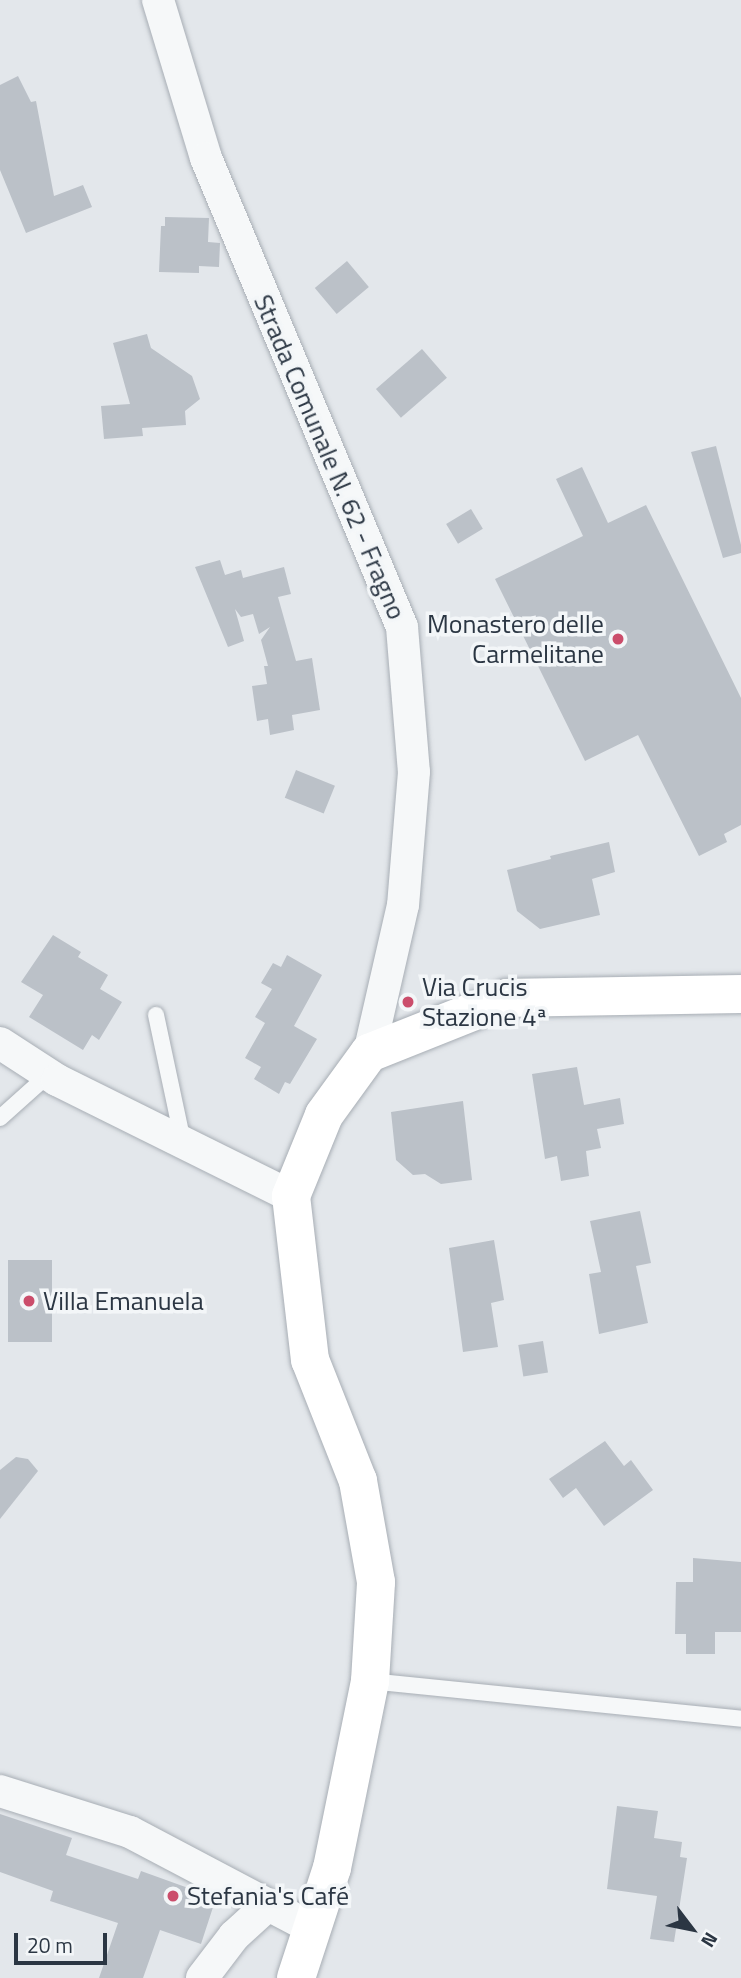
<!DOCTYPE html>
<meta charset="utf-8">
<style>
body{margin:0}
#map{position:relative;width:741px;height:1978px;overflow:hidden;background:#e3e7eb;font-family:"Titillium Web",sans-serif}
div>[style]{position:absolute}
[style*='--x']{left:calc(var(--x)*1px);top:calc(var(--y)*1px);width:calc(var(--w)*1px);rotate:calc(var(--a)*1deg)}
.building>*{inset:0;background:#bbc1c8;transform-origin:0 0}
.roads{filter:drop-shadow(0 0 2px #a8aeb5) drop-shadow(0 0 2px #a8aeb5)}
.service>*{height:16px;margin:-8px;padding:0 8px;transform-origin:8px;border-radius:8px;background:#f6f8f9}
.minor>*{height:32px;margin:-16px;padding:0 16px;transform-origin:16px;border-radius:16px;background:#f6f8f9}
.secondary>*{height:38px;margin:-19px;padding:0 19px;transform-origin:19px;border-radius:19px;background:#fff}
.dots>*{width:19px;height:19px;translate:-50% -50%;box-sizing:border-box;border:4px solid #f3f6f8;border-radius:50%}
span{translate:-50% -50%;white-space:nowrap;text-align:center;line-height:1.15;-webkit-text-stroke:7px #f3f6f8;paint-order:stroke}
.street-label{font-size:26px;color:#2b3643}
.poi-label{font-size:26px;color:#2b3643}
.right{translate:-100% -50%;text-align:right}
.left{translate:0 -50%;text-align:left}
.north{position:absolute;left:657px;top:1894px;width:70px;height:70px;-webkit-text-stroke:5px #f3f6f8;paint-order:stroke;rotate:122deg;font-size:19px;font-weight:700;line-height:28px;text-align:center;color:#2b3643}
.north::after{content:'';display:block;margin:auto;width:24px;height:32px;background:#2b3643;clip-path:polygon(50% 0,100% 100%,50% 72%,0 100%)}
.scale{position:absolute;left:14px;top:1933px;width:93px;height:32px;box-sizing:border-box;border:4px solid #2b3643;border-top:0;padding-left:9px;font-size:21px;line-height:24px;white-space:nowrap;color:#2b3643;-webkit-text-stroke:5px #f3f6f8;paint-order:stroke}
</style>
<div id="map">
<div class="building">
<div style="clip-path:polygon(18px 76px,31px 102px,36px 101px,54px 196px,83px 185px,92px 207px,26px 233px,0 170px,0 85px)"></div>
<div style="clip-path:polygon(165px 217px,209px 218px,208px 242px,220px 243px,219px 267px,199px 266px,199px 273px,159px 272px,161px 226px,165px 226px)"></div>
<div style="left:347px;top:261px;width:34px;height:42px;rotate:50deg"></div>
<div style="clip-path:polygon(147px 334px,151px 348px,192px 376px,200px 399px,185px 411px,186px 425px,142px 428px,143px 436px,104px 439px,101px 406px,130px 404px,113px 343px)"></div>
<div style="left:422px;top:349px;width:38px;height:61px;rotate:49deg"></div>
<div style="clip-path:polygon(716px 446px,741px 545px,741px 553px,723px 558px,691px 452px)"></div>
<div style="clip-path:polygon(582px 467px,608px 523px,646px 505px,741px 698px,741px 825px,724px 834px,727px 842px,699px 856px,638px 735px,585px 761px,495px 579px,583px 536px,556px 479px)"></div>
<div style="left:471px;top:509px;width:23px;height:29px;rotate:59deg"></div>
<div style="clip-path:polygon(220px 560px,225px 575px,241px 570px,243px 578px,284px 567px,291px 594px,278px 597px,296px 661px,312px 658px,320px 710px,292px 715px,294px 730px,270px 735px,268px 719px,257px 721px,252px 686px,267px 684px,264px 666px,268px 666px,261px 640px,270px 627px,259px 634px,253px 614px,241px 617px,235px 609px,244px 641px,228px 647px,195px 567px)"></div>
<div style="left:296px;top:770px;width:42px;height:30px;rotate:22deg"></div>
<div style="clip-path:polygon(609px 842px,615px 872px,592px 879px,600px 915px,540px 929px,517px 911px,507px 870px,551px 859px,550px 856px)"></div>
<div style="clip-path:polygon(53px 935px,81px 952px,78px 957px,108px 975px,100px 989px,122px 1002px,99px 1040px,92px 1035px,83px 1050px,29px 1017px,43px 995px,21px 982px)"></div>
<div style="clip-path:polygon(287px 955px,322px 975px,294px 1026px,317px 1039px,290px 1084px,285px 1082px,279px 1094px,254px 1079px,261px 1067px,245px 1058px,265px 1023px,255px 1017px,272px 989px,261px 983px,273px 963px,281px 967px)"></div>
<div style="clip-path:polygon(577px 1067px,584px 1105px,620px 1098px,624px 1124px,597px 1129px,601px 1148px,586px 1151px,589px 1176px,561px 1181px,557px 1156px,545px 1159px,532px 1074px)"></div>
<div style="clip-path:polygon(463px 1101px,472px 1180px,441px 1184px,425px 1174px,413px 1175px,396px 1160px,391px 1112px)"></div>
<div style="clip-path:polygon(640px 1211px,651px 1263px,636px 1266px,648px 1323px,599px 1334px,589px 1274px,601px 1272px,590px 1221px)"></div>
<div style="clip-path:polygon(494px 1240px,504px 1300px,491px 1303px,498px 1347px,463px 1352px,449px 1248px)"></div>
<div style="left:8px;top:1260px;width:44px;height:82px"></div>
<div style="left:543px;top:1341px;width:32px;height:25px;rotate:81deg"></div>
<div style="clip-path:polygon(605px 1441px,624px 1466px,631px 1460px,653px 1490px,604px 1526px,576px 1488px,563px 1498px,549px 1479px)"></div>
<div style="clip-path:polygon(16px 1457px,28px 1459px,38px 1471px,0 1519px,0 1470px)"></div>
<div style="clip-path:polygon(693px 1558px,741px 1562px,741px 1632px,715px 1632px,715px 1654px,686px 1654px,686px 1634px,675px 1634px,676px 1582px,693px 1582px)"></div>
<div style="clip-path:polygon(617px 1806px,658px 1811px,654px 1838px,682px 1842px,680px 1857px,687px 1858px,674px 1942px,650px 1939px,657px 1896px,607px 1889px)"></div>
<div style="clip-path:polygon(0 1814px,72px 1838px,66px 1855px,138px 1879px,141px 1871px,216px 1898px,201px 1944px,160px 1930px,143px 1978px,99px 1978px,118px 1923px,50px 1901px,53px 1891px,0 1872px)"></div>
</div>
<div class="roads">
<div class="service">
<div style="--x:156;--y:1015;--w:130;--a:78"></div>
<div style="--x:0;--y:1118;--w:66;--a:-41.9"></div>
<div style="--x:370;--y:1681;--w:373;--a:5.8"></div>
</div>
<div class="minor">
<div style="--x:158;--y:0;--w:165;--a:73.1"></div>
<div style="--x:206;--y:158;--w:508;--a:67.32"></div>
<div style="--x:402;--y:627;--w:145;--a:85.3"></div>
<div style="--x:414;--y:772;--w:133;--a:94.7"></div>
<div style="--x:403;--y:905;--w:152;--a:102.9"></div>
<div style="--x:0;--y:1043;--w:68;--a:33"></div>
<div style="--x:57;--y:1080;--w:261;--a:26.4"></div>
<div style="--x:0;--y:1791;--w:136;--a:17.5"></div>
<div style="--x:130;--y:1832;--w:206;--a:27.8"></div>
<div style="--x:202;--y:1978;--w:53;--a:-52.7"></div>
<div style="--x:234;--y:1936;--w:46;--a:-42.4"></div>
</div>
<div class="secondary">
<div style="--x:296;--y:1978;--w:116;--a:-71.9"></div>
<div style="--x:332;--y:1868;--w:191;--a:-78.5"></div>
<div style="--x:370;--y:1681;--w:99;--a:-86.5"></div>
<div style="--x:376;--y:1582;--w:103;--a:-100.1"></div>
<div style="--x:358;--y:1481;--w:130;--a:-111.6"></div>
<div style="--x:310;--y:1360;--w:165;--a:-96.6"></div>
<div style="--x:291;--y:1196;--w:87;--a:-67.8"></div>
<div style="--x:324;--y:1115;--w:77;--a:-54"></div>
<div style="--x:369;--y:1053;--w:149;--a:-21.7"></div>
<div style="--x:507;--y:998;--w:234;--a:-1"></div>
</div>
</div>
<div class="dots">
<div style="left:618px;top:639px;background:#cb4d6b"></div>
<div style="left:408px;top:1002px;background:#cb4d6b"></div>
<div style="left:29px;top:1301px;background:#cb4d6b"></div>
<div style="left:173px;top:1896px;background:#cb4d6b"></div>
</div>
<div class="street-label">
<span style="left:330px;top:457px;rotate:67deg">Strada Comunale N. 62 - Fragno</span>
</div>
<div class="poi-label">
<span class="right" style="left:604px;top:639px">Monastero delle<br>Carmelitane</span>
<span class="left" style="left:422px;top:1002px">Via Crucis<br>Stazione 4ª</span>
<span class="left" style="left:43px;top:1301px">Villa Emanuela</span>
<span class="left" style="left:187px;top:1896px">Stefania's Café</span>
</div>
<div class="north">N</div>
<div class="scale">20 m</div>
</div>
